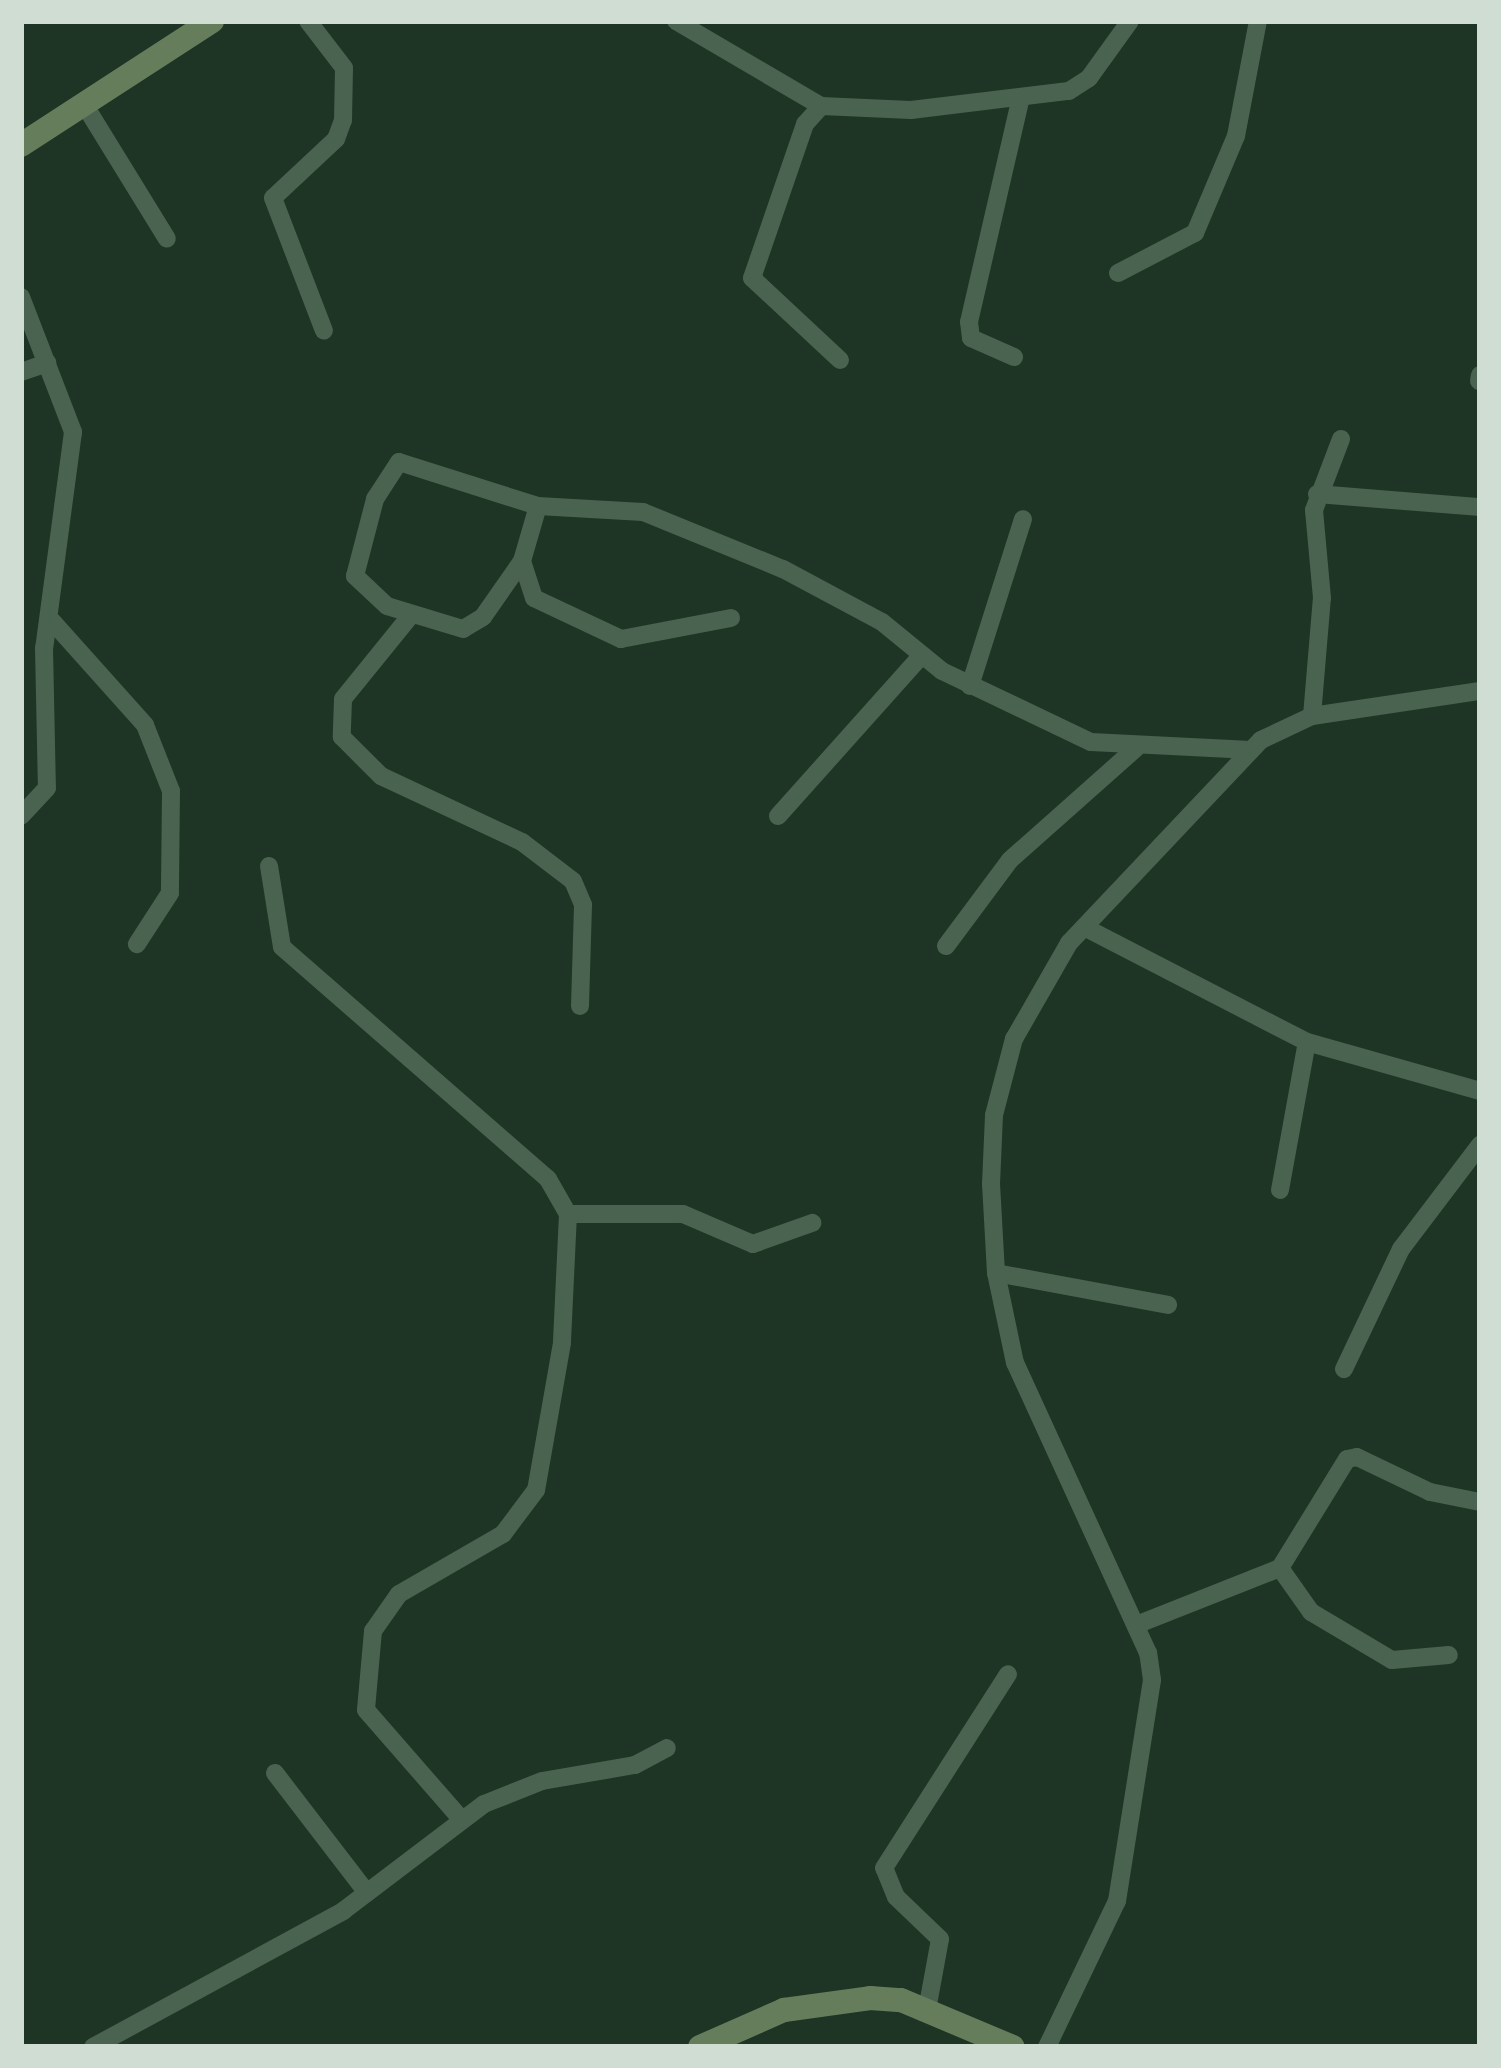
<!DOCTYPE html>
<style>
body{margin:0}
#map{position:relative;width:1501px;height:2068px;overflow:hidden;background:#1e3424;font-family:"PT Sans",sans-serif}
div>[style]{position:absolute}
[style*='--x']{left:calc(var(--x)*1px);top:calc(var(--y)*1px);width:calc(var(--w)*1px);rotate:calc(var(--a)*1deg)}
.street>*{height:18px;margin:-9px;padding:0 9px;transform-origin:9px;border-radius:9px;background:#4a6250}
.secondary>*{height:24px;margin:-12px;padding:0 12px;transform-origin:12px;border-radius:12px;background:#667d5c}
span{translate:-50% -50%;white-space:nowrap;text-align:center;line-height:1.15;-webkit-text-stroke:12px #142a1a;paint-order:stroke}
.frame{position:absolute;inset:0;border:24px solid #cfddd2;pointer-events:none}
</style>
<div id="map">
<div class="street">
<div style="--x:308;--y:21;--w:59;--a:52.5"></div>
<div style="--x:344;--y:68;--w:52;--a:91.1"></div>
<div style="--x:343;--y:120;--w:20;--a:110"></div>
<div style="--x:336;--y:139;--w:86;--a:136.9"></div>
<div style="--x:273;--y:198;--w:142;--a:69"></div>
<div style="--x:676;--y:21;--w:168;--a:30.4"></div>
<div style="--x:84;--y:104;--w:158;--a:58.4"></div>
<div style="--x:1118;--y:273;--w:87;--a:-27.5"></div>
<div style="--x:1195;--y:233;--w:105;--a:-67.1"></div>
<div style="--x:1236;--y:136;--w:117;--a:-79.2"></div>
<div style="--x:21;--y:297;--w:145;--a:68.9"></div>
<div style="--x:73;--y:432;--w:218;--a:97.6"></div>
<div style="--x:44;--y:648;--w:140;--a:88.8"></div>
<div style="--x:47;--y:788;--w:38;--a:133"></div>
<div style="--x:1014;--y:357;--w:47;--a:-156.2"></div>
<div style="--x:971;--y:338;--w:16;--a:-97"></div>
<div style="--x:969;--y:322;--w:231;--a:-77"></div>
<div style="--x:840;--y:360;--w:120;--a:-137"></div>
<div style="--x:752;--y:278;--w:163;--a:-71"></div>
<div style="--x:805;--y:124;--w:24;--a:-48"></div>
<div style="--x:821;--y:106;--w:90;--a:2.5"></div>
<div style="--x:911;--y:110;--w:159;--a:-6.9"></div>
<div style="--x:1069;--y:91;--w:24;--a:-33"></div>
<div style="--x:1089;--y:78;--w:70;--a:-54.3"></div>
<div style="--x:21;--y:372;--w:28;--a:-19"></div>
<div style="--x:1479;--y:381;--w:6;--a:-81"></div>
<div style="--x:1317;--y:494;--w:164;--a:4.6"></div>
<div style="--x:522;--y:561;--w:68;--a:124.9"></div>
<div style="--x:483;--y:617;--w:23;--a:149"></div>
<div style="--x:463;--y:629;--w:79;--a:-163.2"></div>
<div style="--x:387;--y:606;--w:44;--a:-136.8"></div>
<div style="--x:355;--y:576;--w:80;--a:-75.4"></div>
<div style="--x:375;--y:499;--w:44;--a:-57"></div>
<div style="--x:399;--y:462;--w:146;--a:17.6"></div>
<div style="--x:411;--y:615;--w:108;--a:129"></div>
<div style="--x:343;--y:699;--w:38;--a:92"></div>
<div style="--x:342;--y:737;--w:55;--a:45"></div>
<div style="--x:381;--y:776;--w:156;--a:25.1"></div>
<div style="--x:522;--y:842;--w:64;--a:37.4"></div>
<div style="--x:573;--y:881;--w:26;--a:67"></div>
<div style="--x:583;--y:905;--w:101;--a:91.7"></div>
<div style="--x:731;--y:618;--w:112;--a:169.2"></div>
<div style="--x:621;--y:639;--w:96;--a:-154.8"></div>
<div style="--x:534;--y:598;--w:39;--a:-108"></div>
<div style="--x:522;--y:561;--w:57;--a:-73.8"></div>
<div style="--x:538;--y:506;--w:105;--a:3.3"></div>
<div style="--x:643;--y:512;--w:151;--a:22.2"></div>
<div style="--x:783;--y:569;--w:112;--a:28.2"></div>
<div style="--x:882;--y:622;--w:77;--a:39.2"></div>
<div style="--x:942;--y:671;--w:165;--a:25.5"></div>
<div style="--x:1091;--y:742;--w:160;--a:2.9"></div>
<div style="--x:52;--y:621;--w:140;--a:48.2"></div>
<div style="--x:145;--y:725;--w:71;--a:68.5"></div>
<div style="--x:171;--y:791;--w:102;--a:90.6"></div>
<div style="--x:170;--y:893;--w:61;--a:122.9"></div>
<div style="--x:970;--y:686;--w:175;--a:-72.4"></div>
<div style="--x:1312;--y:716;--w:118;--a:-85.2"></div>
<div style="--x:1322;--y:598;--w:88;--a:-95.2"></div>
<div style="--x:1314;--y:510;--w:76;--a:-69.2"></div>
<div style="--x:778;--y:816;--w:216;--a:-48.2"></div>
<div style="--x:269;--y:866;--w:82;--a:80.9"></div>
<div style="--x:282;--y:947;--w:353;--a:41.1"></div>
<div style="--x:548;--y:1179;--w:40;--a:60.3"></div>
<div style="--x:568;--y:1214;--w:129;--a:92.7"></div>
<div style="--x:562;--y:1343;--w:149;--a:100"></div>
<div style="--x:536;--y:1490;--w:55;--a:126.9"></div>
<div style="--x:503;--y:1534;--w:120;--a:150"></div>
<div style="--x:399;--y:1594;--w:45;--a:125.1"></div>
<div style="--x:373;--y:1631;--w:79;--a:95.1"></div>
<div style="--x:366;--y:1710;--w:145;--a:48.9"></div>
<div style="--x:1084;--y:927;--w:251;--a:27.3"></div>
<div style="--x:1307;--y:1042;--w:180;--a:15.8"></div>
<div style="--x:946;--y:946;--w:107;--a:-53.3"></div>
<div style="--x:1010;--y:860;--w:169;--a:-41.6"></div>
<div style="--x:1280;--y:1190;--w:150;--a:-79.7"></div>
<div style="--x:568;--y:1214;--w:115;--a:0"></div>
<div style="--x:683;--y:1214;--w:76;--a:23.2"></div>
<div style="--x:753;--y:1244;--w:63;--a:-19.6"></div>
<div style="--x:996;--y:1273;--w:175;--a:10.5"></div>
<div style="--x:1344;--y:1369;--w:133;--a:-64.6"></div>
<div style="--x:1401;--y:1249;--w:131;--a:-52.8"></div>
<div style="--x:1280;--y:1568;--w:54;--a:54.8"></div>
<div style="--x:1311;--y:1612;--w:94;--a:30.7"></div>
<div style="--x:1392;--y:1660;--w:57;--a:-5"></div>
<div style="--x:1136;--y:1625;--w:155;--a:-21.6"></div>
<div style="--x:1280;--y:1568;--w:128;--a:-58.4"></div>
<div style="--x:1347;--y:1459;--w:10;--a:-11"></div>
<div style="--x:1357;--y:1457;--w:81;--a:25.6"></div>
<div style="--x:1430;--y:1492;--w:51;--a:11.3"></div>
<div style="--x:275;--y:1773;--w:151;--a:52.5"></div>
<div style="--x:927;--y:2010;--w:72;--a:-79.6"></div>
<div style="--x:940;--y:1939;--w:61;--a:-136.3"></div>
<div style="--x:896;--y:1897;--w:31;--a:-112"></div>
<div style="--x:884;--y:1868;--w:230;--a:-57.4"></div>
<div style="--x:93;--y:2047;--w:285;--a:-28.5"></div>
<div style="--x:343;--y:1911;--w:177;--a:-37.2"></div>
<div style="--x:484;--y:1804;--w:62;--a:-21.6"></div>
<div style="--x:542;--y:1781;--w:94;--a:-9.8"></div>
<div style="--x:635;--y:1765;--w:36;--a:-28"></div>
<div style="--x:1047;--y:2047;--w:162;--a:-64.4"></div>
<div style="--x:1117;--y:1901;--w:224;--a:-81"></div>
<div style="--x:1152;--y:1680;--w:27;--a:-98"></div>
<div style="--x:1148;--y:1653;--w:319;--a:-114.6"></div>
<div style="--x:1015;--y:1363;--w:92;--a:-101.9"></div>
<div style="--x:996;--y:1273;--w:89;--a:-93.2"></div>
<div style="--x:991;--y:1184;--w:69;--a:-87.5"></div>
<div style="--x:994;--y:1115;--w:79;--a:-75.3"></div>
<div style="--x:1014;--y:1039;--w:111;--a:-60.2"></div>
<div style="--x:1069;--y:943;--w:279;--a:-46.6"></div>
<div style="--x:1261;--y:740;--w:56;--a:-25.2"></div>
<div style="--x:1312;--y:716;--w:170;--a:-8.5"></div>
</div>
<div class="secondary">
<div style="--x:21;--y:145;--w:228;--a:-33"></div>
<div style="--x:700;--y:2047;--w:92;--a:-23.8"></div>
<div style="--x:784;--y:2010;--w:87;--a:-7.9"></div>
<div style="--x:870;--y:1998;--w:31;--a:4"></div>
<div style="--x:901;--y:2000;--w:121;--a:22.8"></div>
</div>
<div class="frame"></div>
</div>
